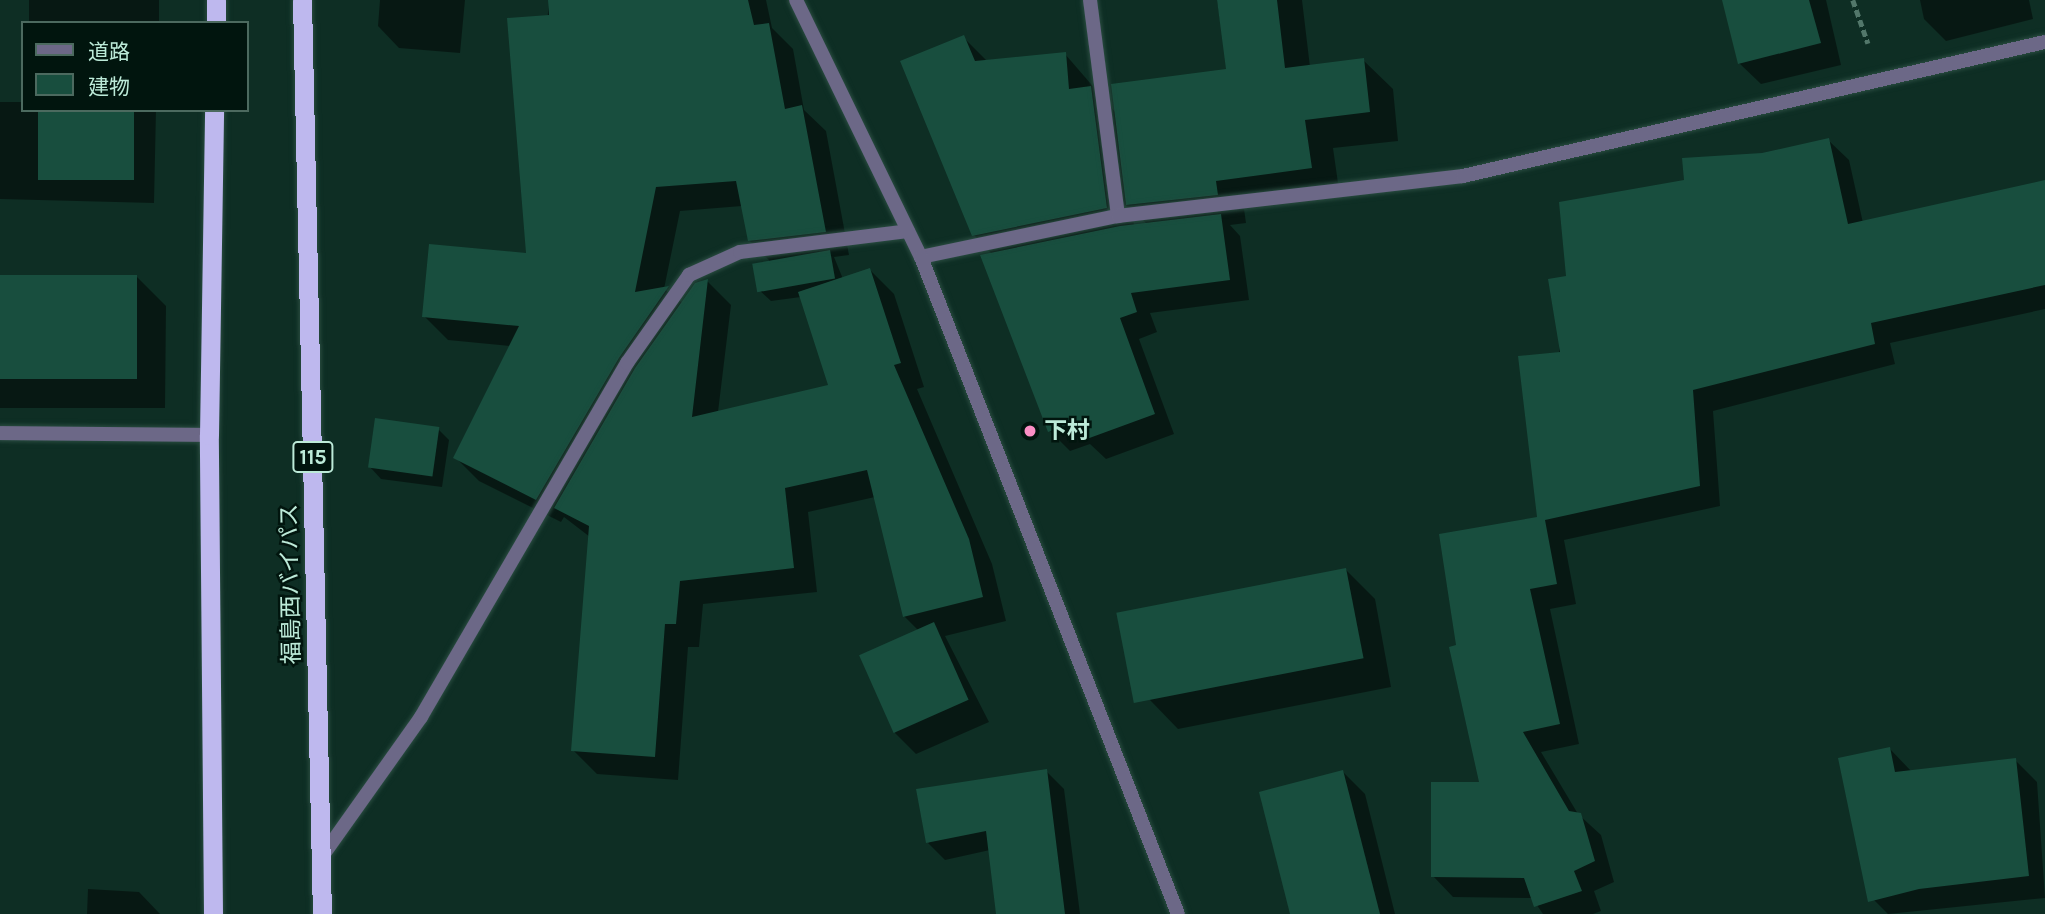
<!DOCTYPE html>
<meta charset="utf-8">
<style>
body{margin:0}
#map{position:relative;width:2045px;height:914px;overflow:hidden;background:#0e2e24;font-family:Karla,"Noto Sans JP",sans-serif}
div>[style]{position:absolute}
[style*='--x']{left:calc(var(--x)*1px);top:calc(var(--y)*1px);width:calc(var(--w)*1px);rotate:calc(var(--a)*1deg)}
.shadow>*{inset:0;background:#0007;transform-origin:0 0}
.building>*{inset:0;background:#184e3e;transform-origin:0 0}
.path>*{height:4.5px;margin-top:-2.25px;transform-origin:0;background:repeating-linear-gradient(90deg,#52776a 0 7px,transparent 0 10.5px)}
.roads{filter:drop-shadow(0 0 2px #2a4c41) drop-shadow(0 0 2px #2a4c41)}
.minor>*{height:14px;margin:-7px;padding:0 7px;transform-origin:7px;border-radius:7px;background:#6c6887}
.tertiary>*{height:14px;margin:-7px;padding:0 7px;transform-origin:7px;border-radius:7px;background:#6c6887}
.trunk>*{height:19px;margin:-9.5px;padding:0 9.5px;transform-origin:9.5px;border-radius:9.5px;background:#beb8ee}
.dots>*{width:19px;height:19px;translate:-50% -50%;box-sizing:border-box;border:4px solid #01150e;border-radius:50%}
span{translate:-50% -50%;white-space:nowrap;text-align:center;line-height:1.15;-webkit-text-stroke:5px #01150e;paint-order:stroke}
.shield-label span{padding:2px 5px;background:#01150e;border:2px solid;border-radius:5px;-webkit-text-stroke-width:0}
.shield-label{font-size:21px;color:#bcead8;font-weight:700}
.poi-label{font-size:23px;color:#bcead8;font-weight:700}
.left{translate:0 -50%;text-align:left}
.street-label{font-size:23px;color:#bcead8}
.legend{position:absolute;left:21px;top:21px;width:228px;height:91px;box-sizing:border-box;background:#01150e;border:2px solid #4c6a5f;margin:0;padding:9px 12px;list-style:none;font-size:21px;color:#bcead8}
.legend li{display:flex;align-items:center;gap:14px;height:35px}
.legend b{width:35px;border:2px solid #4c6a5f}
</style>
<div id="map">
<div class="shadow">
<div style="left:29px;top:0;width:130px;height:23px"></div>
<div style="clip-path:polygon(380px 0,465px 0,460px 53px,399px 48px,378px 26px)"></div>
<div style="clip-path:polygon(evenodd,549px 0,766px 0,772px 28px,793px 49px,804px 110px,826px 131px,849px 255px,834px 257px,843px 279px,870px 270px,894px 294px,924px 387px,917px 389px,992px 564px,1006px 621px,945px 636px,989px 722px,916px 754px,895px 733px,919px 631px,904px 616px,875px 497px,808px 512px,817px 592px,703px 604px,699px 647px,688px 647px,678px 780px,597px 774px,573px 750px,590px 537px,564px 517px,561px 522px,479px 481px,455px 457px,511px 346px,448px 340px,424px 316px,528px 255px,549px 0,742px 206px,749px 240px,769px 260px,759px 290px,771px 301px,801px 297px,830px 386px,718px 412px,731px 305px,707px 281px,683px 303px,664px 289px,680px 211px,742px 206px)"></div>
<div style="clip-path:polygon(evenodd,1217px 0,1302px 0,1310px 67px,1363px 60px,1393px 89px,1398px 141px,1333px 148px,1340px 197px,1244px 209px,1246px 223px,1230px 225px,1240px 236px,1249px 300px,1150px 313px,1157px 332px,1139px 339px,1174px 434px,1106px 459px,1090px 444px,1070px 451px,1050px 431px,992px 254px,974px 235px,963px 37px,988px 62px,1065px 54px,1116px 113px,1228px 71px,1217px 0,1132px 208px,1139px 216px,1147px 224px,1134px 226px,1132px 208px)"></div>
<div style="clip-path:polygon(1724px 0,1826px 0,1841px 65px,1761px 84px,1739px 63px)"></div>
<div style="clip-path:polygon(1920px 0,2029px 0,2033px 19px,1946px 41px,1924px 19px)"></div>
<div style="clip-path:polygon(0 102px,23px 102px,23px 110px,156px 110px,154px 203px,0 199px)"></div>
<div style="clip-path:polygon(1828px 140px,1849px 160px,1863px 223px,2045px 182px,2045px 309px,1890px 343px,1895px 364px,1713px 411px,1720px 506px,1564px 540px,1576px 604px,1550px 609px,1579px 744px,1541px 752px,1578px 814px,1601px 835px,1614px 882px,1594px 891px,1601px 911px,1593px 914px,1543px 914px,1532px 898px,1453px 897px,1433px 876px,1481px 784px,1458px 647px,1539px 519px,1568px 277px,1686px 182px)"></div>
<div style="clip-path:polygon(0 277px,137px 277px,166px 306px,165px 408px,0 408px)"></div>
<div style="clip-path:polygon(438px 429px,449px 440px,442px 487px,381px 479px,370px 467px)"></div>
<div style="clip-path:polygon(1346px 570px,1375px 599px,1391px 687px,1178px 729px,1149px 699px)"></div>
<div style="clip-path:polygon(1890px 749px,1912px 772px,2015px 760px,2037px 782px,2045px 898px,1888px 914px,1868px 894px)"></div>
<div style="clip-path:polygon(1046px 771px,1064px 789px,1080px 914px,998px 914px,990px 850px,945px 860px,928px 843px)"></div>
<div style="clip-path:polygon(1343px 772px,1365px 794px,1395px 914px,1291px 914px)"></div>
<div style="clip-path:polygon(88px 889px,139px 892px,160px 914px,87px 914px)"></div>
</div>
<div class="building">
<div style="clip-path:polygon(548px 0,748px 0,754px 25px,769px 23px,785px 109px,802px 105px,826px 232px,748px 241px,736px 181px,656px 187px,635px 292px,669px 286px,619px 358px,536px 500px,453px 458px,519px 326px,422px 317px,429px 244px,526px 253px,507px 18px,549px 15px)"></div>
<div style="clip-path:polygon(1217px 0,1277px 0,1285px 68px,1364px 58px,1370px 112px,1305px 120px,1312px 168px,1216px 181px,1218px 195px,1126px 205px,1111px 84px,1226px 69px)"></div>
<div style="clip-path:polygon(1722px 0,1809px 0,1821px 43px,1738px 64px)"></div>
<div style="clip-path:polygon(964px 35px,975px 61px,1066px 52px,1069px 89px,1091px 86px,1107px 208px,972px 236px,900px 61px)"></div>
<div style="left:38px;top:110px;width:96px;height:70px"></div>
<div style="clip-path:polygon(1829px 138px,1848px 224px,2045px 180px,2045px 285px,1871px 323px,1875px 344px,1693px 390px,1700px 486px,1545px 520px,1557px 584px,1530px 589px,1560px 724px,1523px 732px,1569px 811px,1581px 813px,1595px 861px,1574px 871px,1582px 891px,1534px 907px,1524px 878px,1431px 877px,1431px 782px,1479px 782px,1449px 647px,1456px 645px,1439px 534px,1537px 517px,1518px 356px,1560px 352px,1548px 279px,1566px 276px,1559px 202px,1684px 180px,1682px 158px,1762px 153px)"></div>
<div style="clip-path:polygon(1221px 214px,1230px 280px,1131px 293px,1137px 312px,1120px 318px,1155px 414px,1084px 440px,1077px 421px,1048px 432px,980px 255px,1120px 226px)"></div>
<div style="left:830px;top:250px;width:29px;height:79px;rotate:80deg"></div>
<div style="clip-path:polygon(870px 268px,901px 363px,894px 365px,969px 539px,983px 597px,903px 617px,867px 470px,785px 488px,794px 568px,680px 581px,676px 624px,665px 624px,655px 757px,571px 751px,589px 526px,554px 508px,635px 368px,695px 283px,708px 279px,692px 417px,828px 385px,798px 292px)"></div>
<div style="left:137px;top:275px;width:104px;height:137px;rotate:90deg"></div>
<div style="left:375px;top:418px;width:65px;height:50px;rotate:8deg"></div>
<div style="left:1346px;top:568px;width:92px;height:234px;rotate:79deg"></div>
<div style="left:934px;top:622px;width:85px;height:82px;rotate:66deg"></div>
<div style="clip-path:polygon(1890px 747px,1895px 772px,2016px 758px,2029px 876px,1919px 889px,1868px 902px,1838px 758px)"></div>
<div style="clip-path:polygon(1047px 769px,1065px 914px,996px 914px,986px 831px,926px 843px,916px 789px)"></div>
<div style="clip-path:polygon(1343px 770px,1380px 914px,1290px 914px,1259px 792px)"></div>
</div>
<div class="path">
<div style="--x:1853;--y:0;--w:46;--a:70.8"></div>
</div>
<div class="roads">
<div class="minor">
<div style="--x:1090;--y:0;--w:218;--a:82.6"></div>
<div style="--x:921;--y:257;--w:201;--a:-11.8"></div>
<div style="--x:1118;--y:216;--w:347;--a:-6.6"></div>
<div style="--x:1463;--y:176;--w:597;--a:-12.97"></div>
<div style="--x:0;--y:433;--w:209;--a:0.5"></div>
<div style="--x:323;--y:855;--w:169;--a:-54.6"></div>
<div style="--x:421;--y:717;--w:410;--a:-59.8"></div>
<div style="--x:627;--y:363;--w:108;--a:-54.8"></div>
<div style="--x:689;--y:275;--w:56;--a:-24.3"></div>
<div style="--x:740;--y:252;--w:169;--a:-7.1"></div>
</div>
<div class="tertiary">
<div style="--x:796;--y:0;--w:286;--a:64.1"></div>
<div style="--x:921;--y:257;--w:705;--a:68.64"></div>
</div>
<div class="trunk">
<div style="--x:302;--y:0;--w:914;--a:88.75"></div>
<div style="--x:216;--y:23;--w:23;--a:-90"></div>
<div style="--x:213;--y:914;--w:479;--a:-90.5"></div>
<div style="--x:209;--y:435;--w:325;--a:-89.1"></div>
</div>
</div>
<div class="dots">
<div style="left:1030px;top:431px;background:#fb8fc5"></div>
</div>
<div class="shield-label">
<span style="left:313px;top:457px">115</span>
</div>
<div class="poi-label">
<span class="left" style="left:1044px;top:431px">下村</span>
</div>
<div class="street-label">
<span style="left:291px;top:584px;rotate:-91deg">福島西バイパス</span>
</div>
<ul class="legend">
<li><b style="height:9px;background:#6c6887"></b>道路</li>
<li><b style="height:19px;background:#184e3e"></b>建物</li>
</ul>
</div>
